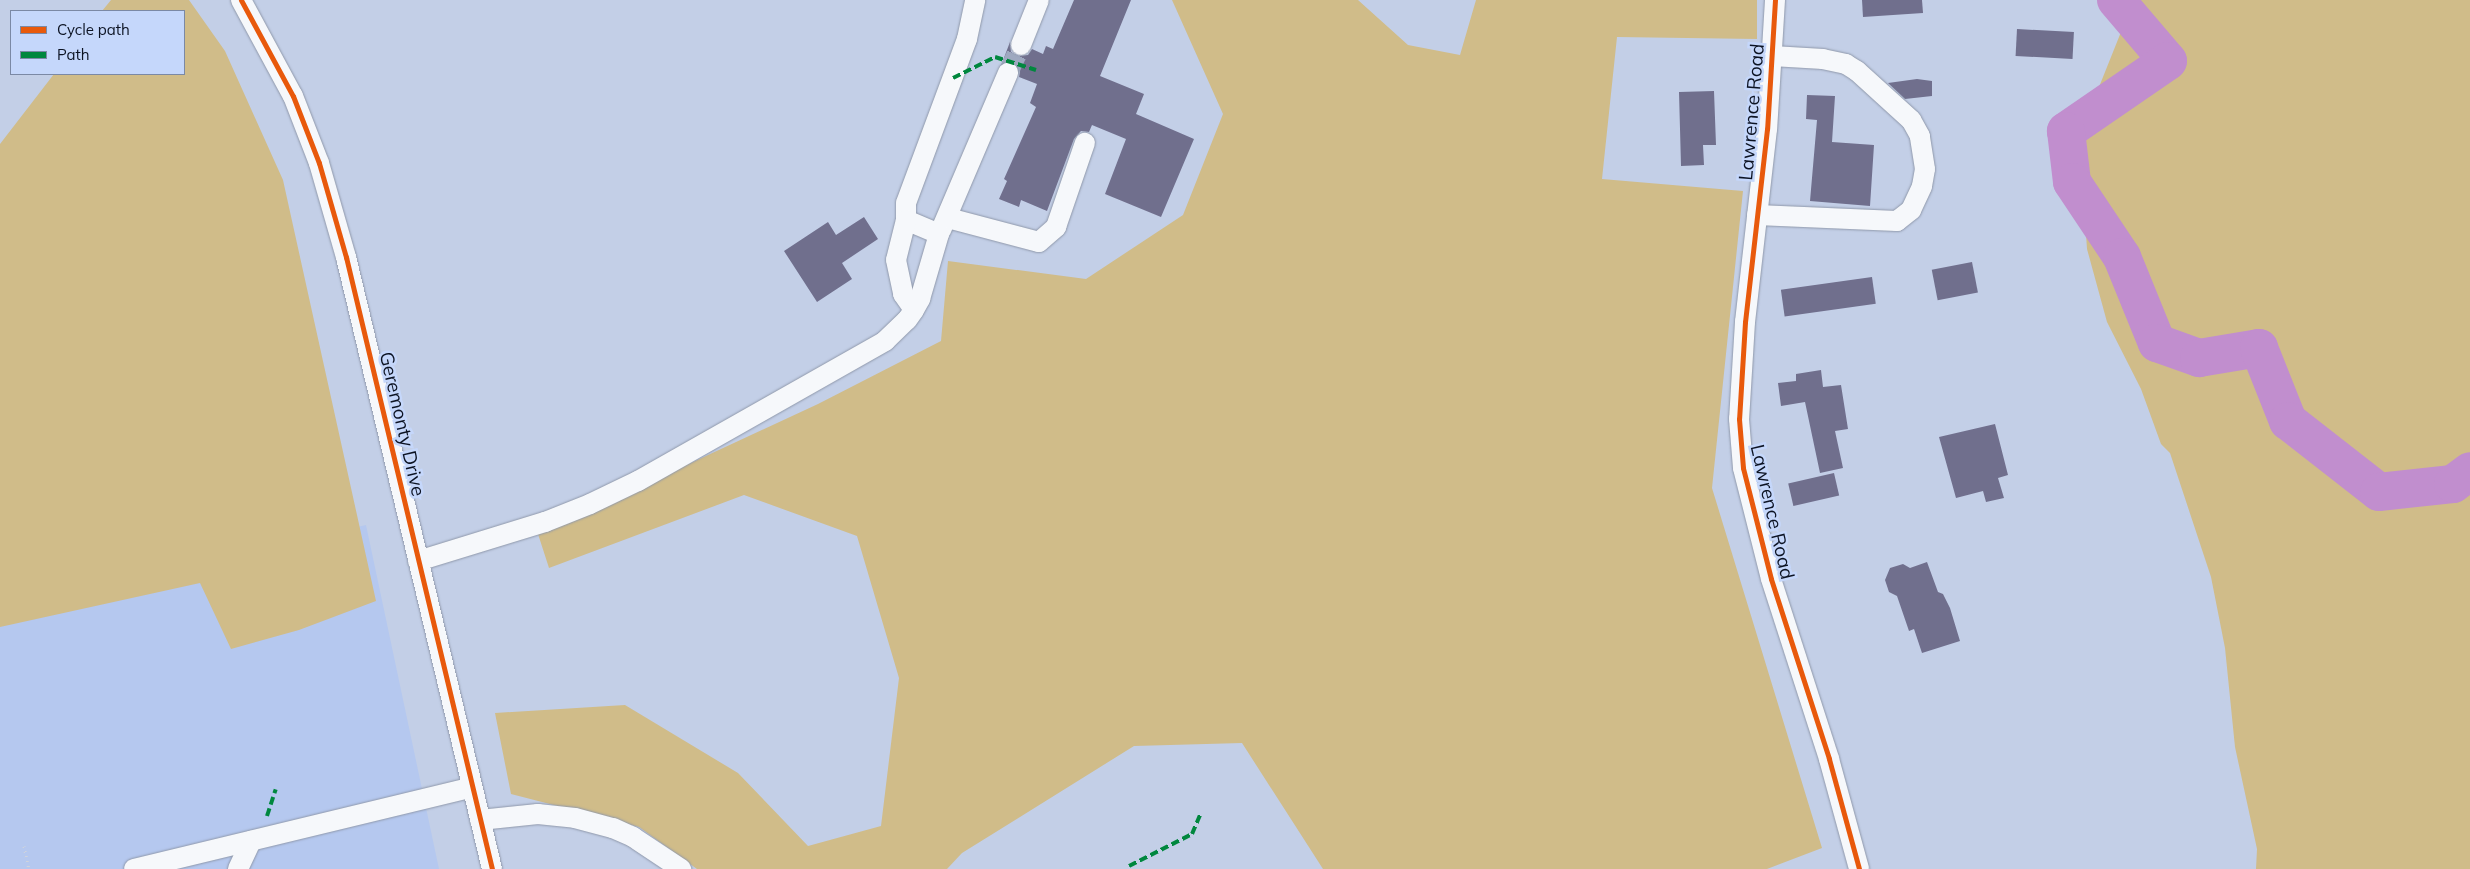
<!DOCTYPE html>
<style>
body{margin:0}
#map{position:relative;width:2470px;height:869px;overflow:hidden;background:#c3cfe7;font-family:Mulish,sans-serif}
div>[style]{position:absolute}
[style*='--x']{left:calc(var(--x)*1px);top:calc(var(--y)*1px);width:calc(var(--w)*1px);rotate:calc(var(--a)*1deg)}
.built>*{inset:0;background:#b5c8ef}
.green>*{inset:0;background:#d0bc89}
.river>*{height:38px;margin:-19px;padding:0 19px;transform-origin:19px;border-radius:19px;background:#c18ece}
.building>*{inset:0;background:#706f8d;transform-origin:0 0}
.minor-tunnel>*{height:20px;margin-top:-10px;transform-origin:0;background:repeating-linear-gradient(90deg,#9ea9c0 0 20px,transparent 0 30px)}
.path>*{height:3px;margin-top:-1.5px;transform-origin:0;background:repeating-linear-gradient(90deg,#d1d4dc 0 1px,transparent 0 5px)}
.roads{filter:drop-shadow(0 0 1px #8f98aa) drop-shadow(0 0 1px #8f98aa)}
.minor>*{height:20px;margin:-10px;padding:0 10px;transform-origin:10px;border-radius:10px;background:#f6f8fb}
.quiet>*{height:4px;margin-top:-2px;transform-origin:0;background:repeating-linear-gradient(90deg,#00873e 0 8px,transparent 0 12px)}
.cycleway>*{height:5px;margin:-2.5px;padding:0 2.5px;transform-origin:2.5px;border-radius:2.5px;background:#e8590c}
span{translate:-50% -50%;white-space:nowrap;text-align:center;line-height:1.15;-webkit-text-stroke:5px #c5d7fb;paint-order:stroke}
.street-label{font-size:19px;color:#0c1323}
.legend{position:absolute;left:10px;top:10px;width:175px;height:65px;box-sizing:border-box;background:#c5d7fb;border:1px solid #7b89a5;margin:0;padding:6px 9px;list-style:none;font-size:15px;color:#0c1323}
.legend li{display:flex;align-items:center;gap:10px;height:25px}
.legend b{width:25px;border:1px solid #7b89a5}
</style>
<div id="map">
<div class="built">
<div style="clip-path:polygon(366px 525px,439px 869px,0 869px,0 611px)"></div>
</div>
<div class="green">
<div style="clip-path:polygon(111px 0,189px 0,225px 51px,283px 180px,376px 601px,299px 630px,231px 649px,200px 583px,0 627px,0 144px,54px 74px,184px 74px,184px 11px,102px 11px)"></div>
<div style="clip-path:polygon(1172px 0,1358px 0,1408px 45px,1460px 55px,1476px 0,1757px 0,1757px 39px,1617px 37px,1602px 179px,1743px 191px,1712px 488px,1822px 848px,1767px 869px,1323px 869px,1242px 743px,1134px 746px,962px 853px,947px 869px,697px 869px,639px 827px,511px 794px,495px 713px,625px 705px,738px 773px,808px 846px,881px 826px,899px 678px,857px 536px,744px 495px,549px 568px,538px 534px,818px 404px,941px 341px,948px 261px,1086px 279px,1183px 215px,1223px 114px)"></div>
<div style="clip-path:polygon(2127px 0,2470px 0,2470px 869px,2256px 869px,2257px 849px,2235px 747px,2225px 648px,2211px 577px,2170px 453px,2161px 444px,2141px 389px,2107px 322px,2087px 249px,2082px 174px,2083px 127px,2131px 7px)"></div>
</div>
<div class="river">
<div style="--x:2116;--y:0;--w:80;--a:49.6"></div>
<div style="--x:2168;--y:61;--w:124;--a:145.5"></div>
<div style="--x:2066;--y:131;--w:51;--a:83.3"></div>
<div style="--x:2072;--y:182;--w:90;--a:56.3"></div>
<div style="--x:2122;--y:257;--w:93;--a:67.9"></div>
<div style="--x:2157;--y:343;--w:45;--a:19.7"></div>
<div style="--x:2199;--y:358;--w:61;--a:-9.5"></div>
<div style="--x:2259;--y:348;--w:79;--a:68.3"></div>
<div style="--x:2288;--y:421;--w:115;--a:38"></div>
<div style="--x:2379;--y:492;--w:74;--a:-6.2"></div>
<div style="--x:2453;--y:484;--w:21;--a:-37"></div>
</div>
<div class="building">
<div style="clip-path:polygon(1074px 0,1131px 0,1100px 76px,1144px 94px,1136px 114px,1194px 139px,1161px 217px,1105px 194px,1126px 139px,1092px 125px,1089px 132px,1081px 131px,1074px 139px,1047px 211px,1021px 200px,1019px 207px,999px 199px,1007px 181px,1004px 179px,1036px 107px,1030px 103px,1037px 84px,1019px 77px,1020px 71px,1013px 62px,1002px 63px,1010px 42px,1011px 52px,1017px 56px,1028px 55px,1032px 49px,1043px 54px,1046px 46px,1053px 49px)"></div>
<div style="clip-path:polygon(1862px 0,1922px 0,1923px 13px,1863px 17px)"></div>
<div style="left:2017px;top:29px;width:57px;height:27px;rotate:3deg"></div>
<div style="clip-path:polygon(1917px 79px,1932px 81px,1932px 96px,1905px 99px,1888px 83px)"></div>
<div style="clip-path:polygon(1714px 91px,1716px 145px,1703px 145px,1704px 165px,1681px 166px,1679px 92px)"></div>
<div style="clip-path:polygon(1807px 95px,1835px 96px,1832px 142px,1874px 145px,1870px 206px,1810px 201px,1817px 120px,1806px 119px)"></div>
<div style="clip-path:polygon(864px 217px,878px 239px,842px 263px,852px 279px,817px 302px,784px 251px,828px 222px,836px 235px)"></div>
<div style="left:1972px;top:262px;width:31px;height:41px;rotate:79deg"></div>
<div style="left:1872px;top:277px;width:27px;height:92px;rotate:82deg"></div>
<div style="clip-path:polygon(1821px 370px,1823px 387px,1841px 385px,1848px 429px,1835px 431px,1843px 468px,1820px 473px,1805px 402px,1781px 406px,1778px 383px,1796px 381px,1796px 374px)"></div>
<div style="clip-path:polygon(1995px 424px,2008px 475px,1998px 478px,2004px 498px,1986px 502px,1983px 491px,1956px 498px,1939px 437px)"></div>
<div style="left:1834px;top:473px;width:23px;height:47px;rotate:77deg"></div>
<div style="clip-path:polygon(1927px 562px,1938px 592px,1943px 594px,1950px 608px,1960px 641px,1922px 653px,1914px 629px,1909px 631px,1897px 596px,1889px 592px,1885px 580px,1890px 568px,1903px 564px,1910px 568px)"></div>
</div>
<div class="minor-tunnel">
<div style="--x:1008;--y:73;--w:31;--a:-65"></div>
</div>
<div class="path">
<div style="--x:24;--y:846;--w:24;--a:78"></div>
</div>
<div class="roads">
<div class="minor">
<div style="--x:241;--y:0;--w:109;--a:61.6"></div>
<div style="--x:293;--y:96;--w:72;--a:68.8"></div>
<div style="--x:319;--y:163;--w:98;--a:74"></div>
<div style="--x:346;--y:257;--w:629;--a:76.58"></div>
<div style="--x:1775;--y:0;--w:129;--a:93.5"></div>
<div style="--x:1767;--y:129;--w:194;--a:96.5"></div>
<div style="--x:1745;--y:322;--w:97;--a:93.5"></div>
<div style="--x:1739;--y:419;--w:49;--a:85.3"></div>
<div style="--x:1743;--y:468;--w:114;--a:75.8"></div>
<div style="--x:1771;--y:579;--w:189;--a:72.1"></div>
<div style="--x:1829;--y:759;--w:114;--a:74.7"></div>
<div style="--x:1021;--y:45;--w:48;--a:-68.2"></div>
<div style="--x:1757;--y:215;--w:140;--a:2.5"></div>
<div style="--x:1897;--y:221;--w:18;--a:-38"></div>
<div style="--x:1911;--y:210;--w:26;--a:-65"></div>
<div style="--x:1922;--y:186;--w:17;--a:-80"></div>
<div style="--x:1925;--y:169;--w:33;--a:-99"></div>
<div style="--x:1920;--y:136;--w:18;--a:-119"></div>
<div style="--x:1911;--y:120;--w:73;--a:-137.8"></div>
<div style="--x:1857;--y:71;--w:13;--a:-148"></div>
<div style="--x:1846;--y:64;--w:24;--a:-168"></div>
<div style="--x:1823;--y:59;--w:51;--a:-176.6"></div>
<div style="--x:948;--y:218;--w:94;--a:14.8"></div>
<div style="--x:1039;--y:242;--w:23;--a:-41"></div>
<div style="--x:1056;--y:227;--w:89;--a:-71"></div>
<div style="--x:906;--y:220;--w:17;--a:-90"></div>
<div style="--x:906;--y:203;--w:175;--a:-69.6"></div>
<div style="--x:967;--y:39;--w:40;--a:-78"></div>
<div style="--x:941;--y:230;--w:171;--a:-66.9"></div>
<div style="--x:418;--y:561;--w:133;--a:-17.1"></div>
<div style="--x:545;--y:522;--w:48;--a:-21.8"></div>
<div style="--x:590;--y:504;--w:53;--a:-25.6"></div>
<div style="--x:638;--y:481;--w:284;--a:-29.5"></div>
<div style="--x:885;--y:341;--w:30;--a:-44"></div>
<div style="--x:907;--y:320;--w:12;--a:-55"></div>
<div style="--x:914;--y:310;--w:13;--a:-61"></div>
<div style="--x:920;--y:299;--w:68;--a:-73.7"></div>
<div style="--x:939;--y:234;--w:36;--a:-157"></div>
<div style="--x:906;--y:220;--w:41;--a:104"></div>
<div style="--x:896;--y:260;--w:35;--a:78"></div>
<div style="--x:903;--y:294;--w:19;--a:55"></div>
<div style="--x:480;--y:820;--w:58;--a:-5.9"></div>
<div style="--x:538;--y:814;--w:37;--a:6"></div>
<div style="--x:575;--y:818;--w:39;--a:15"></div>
<div style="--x:613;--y:828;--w:22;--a:24"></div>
<div style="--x:633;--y:837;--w:58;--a:33.7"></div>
<div style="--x:134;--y:869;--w:348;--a:-13.6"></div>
<div style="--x:238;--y:869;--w:31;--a:-65"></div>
</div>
</div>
<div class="quiet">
<div style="--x:953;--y:78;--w:47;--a:-26.6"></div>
<div style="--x:995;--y:57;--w:43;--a:17.6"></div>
<div style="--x:267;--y:816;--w:28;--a:-72"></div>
<div style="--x:1129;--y:866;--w:71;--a:-26.9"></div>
<div style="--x:1192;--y:834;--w:23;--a:-67"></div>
</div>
<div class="cycleway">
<div style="--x:241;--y:0;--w:109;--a:61.6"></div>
<div style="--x:293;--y:96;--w:72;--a:68.8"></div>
<div style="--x:319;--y:163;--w:98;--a:74"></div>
<div style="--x:346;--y:257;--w:629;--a:76.58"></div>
<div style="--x:1775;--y:0;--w:129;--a:93.5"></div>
<div style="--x:1767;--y:129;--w:194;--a:96.5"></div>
<div style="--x:1745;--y:322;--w:97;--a:93.5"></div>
<div style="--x:1739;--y:419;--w:49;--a:85.3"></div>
<div style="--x:1743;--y:468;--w:114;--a:75.8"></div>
<div style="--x:1771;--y:579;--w:189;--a:72.1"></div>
<div style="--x:1829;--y:759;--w:114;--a:74.7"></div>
</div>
<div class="street-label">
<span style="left:1752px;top:112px;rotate:-85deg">Lawrence Road</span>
<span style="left:402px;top:424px;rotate:77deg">Geremonty Drive</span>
<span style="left:1772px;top:512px;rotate:77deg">Lawrence Road</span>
</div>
<ul class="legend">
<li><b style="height:6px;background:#e8590c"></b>Cycle path</li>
<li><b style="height:6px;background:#00873e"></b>Path</li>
</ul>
</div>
